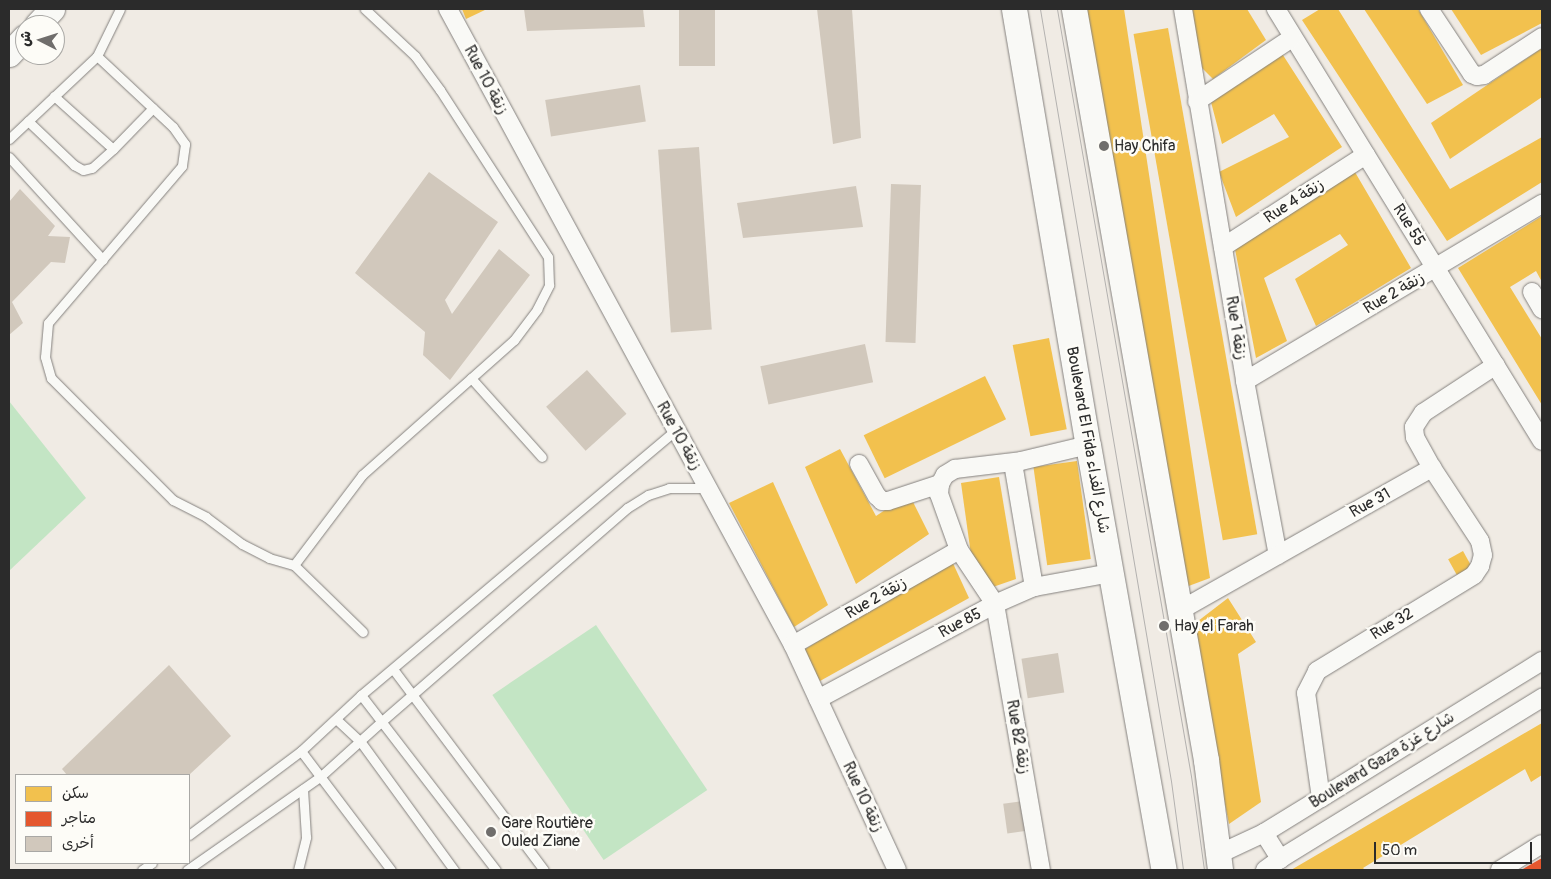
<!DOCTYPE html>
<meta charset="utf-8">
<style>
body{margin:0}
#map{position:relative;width:1551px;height:879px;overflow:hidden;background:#f0ebe4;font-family:Pangolin,"Playpen Sans Arabic",sans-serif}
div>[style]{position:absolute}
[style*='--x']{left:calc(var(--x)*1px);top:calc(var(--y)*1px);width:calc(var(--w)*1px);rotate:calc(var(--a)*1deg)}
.green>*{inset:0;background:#c3e5c4;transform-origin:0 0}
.homes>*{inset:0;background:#f2c14e;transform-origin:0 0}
.shops>*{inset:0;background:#e4572e}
.building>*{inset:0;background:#d1c8bc;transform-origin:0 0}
.roads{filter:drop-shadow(0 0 1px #84817e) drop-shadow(0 0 1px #84817e)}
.lane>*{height:9px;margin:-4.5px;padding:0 4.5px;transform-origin:4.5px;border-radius:4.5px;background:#f9f9f6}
.street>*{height:18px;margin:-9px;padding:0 9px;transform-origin:9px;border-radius:9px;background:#f9f9f6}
.secondary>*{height:25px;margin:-12.5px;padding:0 12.5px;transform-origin:12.5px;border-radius:12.5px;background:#f9f9f6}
.tram>*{height:1px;margin:-0.5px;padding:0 0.5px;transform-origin:0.5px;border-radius:0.5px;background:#b3b1af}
.dots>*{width:14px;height:14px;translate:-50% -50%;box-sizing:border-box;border:2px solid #fdfcf7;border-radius:50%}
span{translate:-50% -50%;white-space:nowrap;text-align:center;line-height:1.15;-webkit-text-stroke:5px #fdfcf7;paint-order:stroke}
.street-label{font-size:16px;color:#2b2b2b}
.poi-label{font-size:16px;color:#2b2b2b}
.left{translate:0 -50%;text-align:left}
.frame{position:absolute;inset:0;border:10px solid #2b2b2b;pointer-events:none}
.legend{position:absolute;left:15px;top:774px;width:175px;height:90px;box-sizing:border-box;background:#fdfcf7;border:1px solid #a9a8a5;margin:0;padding:6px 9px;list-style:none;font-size:15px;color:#2b2b2b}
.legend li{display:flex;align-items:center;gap:10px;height:25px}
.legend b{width:25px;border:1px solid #a9a8a5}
.north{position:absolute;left:15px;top:15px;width:50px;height:50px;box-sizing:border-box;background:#fdfcf7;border:1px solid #a9a8a5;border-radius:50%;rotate:275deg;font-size:14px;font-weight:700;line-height:20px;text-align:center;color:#2b2b2b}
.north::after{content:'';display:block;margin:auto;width:18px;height:22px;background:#706e6c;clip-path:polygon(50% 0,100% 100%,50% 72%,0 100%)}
.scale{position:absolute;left:1374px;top:842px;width:158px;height:22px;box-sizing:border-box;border:2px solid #2b2b2b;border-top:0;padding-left:6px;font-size:15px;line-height:18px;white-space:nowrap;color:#2b2b2b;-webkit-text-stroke:4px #fdfcf7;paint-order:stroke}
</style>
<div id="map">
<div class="green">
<div style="clip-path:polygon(9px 401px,86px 498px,9px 571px)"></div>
<div style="left:596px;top:625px;width:199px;height:125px;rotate:56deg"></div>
</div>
<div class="homes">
<div style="clip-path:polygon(462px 9px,487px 9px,466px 19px)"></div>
<div style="clip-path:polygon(1085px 9px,1124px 9px,1210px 578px,1186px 587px)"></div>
<div style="clip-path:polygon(1189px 9px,1247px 9px,1266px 40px,1213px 79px,1199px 65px)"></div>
<div style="clip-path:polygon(1320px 9px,1338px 9px,1450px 189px,1542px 137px,1542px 182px,1447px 241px,1302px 20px)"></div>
<div style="clip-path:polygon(1364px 9px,1418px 9px,1463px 85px,1427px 104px)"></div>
<div style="clip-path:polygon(1451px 9px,1542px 9px,1542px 23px,1481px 55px)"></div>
<div style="left:1168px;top:28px;width:514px;height:35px;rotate:80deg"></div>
<div style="clip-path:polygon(1542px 48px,1542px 97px,1450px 159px,1431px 123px)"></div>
<div style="clip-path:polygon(1281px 52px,1342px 147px,1236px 217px,1219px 172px,1289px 137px,1274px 114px,1222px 144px,1211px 102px)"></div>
<div style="clip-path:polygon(1352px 167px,1411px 268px,1316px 326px,1295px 279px,1348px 245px,1340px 234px,1264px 278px,1287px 341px,1256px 358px,1234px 244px)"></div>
<div style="clip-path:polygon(1542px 216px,1542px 282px,1536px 271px,1510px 287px,1542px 339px,1542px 405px,1458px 268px)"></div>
<div style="left:1049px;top:338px;width:93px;height:37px;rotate:79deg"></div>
<div style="left:985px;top:376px;width:48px;height:135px;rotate:64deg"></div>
<div style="clip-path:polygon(840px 449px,876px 516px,909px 494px,929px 534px,856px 584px,805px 467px)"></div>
<div style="left:1077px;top:461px;width:99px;height:44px;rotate:82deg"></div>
<div style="clip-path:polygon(999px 477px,1016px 579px,990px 588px,972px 562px,961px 483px)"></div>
<div style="clip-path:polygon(773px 482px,828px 605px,794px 627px,729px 503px)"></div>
<div style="left:1463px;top:551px;width:18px;height:17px;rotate:61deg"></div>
<div style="clip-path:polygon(951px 559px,969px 598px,820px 681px,802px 651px)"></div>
<div style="clip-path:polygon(1228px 598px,1256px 642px,1238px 654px,1261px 802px,1229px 824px,1189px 628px)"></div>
<div style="clip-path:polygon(1542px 723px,1542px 775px,1531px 782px,1525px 769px,1363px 868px,1365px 870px,1291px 870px)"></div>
</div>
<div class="shops">
<div style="clip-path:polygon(1542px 858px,1542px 870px,1521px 870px)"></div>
</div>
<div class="building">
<div style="clip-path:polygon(524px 9px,643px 9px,645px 27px,527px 31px)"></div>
<div style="left:679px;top:9px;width:36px;height:57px"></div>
<div style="clip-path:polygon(817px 9px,852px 9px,861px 138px,833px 144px)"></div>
<div style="left:640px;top:85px;width:37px;height:96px;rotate:81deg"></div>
<div style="left:699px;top:147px;width:183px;height:41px;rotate:86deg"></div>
<div style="clip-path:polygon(429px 172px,498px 222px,445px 300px,452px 314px,499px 249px,530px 275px,450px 380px,423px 355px,425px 332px,355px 273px)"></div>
<div style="left:891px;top:184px;width:30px;height:158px;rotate:2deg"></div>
<div style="clip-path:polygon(856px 186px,863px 227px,743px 238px,737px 203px)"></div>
<div style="clip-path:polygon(20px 189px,55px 226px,48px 236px,70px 237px,65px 263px,51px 262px,12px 302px,23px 323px,9px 335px,9px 202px)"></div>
<div style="left:865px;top:344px;width:39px;height:107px;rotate:78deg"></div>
<div style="left:587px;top:370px;width:59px;height:55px;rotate:48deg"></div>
<div style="left:1058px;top:653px;width:40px;height:37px;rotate:81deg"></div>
<div style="clip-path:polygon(169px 665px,231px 736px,189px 775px,67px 775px,62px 769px)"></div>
<div style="left:1023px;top:801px;width:30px;height:20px;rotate:82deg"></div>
</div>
<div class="roads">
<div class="lane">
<div style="--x:97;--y:56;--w:104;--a:43.1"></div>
<div style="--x:173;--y:127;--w:21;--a:55"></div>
<div style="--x:185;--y:144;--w:22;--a:98"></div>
<div style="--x:182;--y:166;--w:206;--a:130.5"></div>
<div style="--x:48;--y:323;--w:34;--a:95"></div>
<div style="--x:45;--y:357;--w:22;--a:74"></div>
<div style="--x:51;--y:378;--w:173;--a:45"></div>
<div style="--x:173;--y:500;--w:37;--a:27"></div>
<div style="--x:206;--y:517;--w:45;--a:36.9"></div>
<div style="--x:242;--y:544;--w:30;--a:27"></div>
<div style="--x:269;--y:558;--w:26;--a:16"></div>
<div style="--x:294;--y:565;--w:96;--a:44.2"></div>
<div style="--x:54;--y:96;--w:79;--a:41.9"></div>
<div style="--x:28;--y:121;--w:64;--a:43.7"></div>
<div style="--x:74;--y:165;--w:10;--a:29"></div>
<div style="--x:83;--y:170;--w:9;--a:-13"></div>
<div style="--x:92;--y:168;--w:28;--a:-42"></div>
<div style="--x:113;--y:149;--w:57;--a:-45.7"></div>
<div style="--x:9;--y:139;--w:121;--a:-43.3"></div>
<div style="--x:97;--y:56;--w:52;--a:-63.9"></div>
<div style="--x:9;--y:157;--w:139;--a:47.6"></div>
<div style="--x:471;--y:378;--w:106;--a:48.1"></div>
<div style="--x:294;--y:565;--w:113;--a:-52.9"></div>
<div style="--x:362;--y:475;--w:203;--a:-41.6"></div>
<div style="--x:514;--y:340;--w:39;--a:-53"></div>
<div style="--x:537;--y:309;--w:27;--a:-63"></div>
<div style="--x:549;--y:285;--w:28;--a:-92"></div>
<div style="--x:548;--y:257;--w:199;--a:-122.9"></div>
<div style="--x:440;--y:90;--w:42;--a:-126.3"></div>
<div style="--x:415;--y:56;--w:69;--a:-136.8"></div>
<div style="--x:393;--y:669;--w:251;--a:53.1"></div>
<div style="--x:361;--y:695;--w:221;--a:52.4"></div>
<div style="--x:336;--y:719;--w:33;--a:43"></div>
<div style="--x:360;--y:741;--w:160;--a:53.9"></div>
<div style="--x:301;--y:751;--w:149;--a:52.9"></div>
<div style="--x:189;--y:835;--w:140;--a:-36.9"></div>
<div style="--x:301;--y:751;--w:82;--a:-43"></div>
<div style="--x:361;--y:695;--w:412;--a:-40.1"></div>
<div style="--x:142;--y:870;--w:12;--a:-35"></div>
<div style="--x:187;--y:870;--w:164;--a:-35"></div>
<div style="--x:321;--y:776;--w:82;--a:-42"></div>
<div style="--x:382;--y:721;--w:325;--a:-41"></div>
<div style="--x:627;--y:508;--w:25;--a:-32"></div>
<div style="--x:648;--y:495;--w:22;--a:-18"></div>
<div style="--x:669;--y:488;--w:38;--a:0"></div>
<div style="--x:298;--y:870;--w:34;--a:-76"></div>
<div style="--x:306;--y:837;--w:48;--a:-93.6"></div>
</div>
<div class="street">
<div style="--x:448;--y:9;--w:724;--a:61.52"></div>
<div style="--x:793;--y:645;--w:248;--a:65.2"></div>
<div style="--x:1183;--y:9;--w:377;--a:80.5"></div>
<div style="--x:1245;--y:381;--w:177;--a:79.3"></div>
<div style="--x:1276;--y:9;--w:507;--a:58.38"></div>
<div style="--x:1429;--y:9;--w:78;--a:56.5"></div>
<div style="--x:1472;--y:74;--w:5;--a:22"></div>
<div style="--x:1477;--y:76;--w:7;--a:-8"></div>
<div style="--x:1484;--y:75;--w:69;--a:-33.2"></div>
<div style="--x:1197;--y:101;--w:114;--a:-33.6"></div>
<div style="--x:1223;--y:247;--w:170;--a:-32.8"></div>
<div style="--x:1532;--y:292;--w:20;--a:60"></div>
<div style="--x:1245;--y:381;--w:346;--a:-30.8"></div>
<div style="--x:1013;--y:463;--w:126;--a:80.4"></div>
<div style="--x:859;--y:464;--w:37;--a:61"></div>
<div style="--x:877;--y:496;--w:7;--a:45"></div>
<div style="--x:882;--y:501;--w:6;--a:0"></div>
<div style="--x:888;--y:501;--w:55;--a:-18.1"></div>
<div style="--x:940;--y:484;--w:10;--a:-61"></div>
<div style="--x:945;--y:475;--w:12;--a:-31"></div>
<div style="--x:955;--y:469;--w:66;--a:-6.9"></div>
<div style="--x:1021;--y:461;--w:69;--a:-13.4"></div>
<div style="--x:940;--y:484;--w:10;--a:96"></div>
<div style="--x:939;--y:494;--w:59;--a:70.3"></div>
<div style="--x:959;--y:550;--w:65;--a:56.3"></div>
<div style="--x:995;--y:604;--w:270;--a:80.2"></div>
<div style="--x:1179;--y:611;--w:291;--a:-29.5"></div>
<div style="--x:793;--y:645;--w:191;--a:-29.8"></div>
<div style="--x:818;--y:699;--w:201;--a:-28.2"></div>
<div style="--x:995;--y:604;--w:43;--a:-23.6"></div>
<div style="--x:1034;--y:587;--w:78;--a:-10.3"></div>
<div style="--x:1321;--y:798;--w:106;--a:-98.1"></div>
<div style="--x:1306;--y:693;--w:25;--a:-63"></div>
<div style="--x:1317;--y:671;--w:184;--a:-31.4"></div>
<div style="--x:1474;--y:575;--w:11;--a:-56"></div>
<div style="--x:1480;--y:566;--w:11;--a:-75"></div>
<div style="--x:1483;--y:555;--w:14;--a:-102"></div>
<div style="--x:1480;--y:541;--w:87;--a:-123.3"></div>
<div style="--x:1432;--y:468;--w:35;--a:-119"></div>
<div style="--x:1415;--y:437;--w:10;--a:-96"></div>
<div style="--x:1414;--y:427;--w:17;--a:-57"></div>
<div style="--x:1423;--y:413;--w:87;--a:-33.3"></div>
<div style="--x:1264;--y:833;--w:31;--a:58"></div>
<div style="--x:1219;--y:854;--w:50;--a:-25"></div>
<div style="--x:1264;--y:833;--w:67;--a:-31.6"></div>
<div style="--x:1321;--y:798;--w:260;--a:-31.8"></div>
<div style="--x:1265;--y:870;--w:19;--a:-36"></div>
<div style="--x:1280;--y:859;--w:308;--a:-31.6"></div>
<div style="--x:1500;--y:870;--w:49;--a:-31.8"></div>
</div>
<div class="secondary">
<div style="--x:1014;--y:9;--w:442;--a:80.4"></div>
<div style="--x:1088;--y:445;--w:432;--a:79.9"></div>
<div style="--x:1074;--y:9;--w:763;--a:80.03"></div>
<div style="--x:1206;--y:760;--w:111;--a:82.7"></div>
<div style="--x:37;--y:25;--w:22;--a:-47"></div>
<div style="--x:9;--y:54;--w:23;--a:-47"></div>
</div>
</div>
<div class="tram">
<div style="--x:1040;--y:9;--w:783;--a:80.37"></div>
<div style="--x:1171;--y:781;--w:90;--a:82.3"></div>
<div style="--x:1057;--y:9;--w:779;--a:80.09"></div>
<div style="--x:1191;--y:776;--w:95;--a:82.1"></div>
</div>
<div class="dots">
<div style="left:1104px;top:146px;background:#706e6c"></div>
<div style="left:1164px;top:626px;background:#706e6c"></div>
<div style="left:491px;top:832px;background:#706e6c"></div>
</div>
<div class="street-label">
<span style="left:486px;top:80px;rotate:62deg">Rue 10 زنقة</span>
<span style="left:1294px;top:201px;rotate:-33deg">Rue 4 زنقة</span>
<span style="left:1409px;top:225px;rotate:58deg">Rue 55</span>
<span style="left:1394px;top:293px;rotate:-30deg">Rue 2 زنقة</span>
<span style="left:1236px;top:328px;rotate:81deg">Rue 1 زنقة</span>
<span style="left:679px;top:436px;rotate:61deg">Rue 10 زنقة</span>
<span style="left:1088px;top:440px;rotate:80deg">Boulevard El Fida شارع الفداء</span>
<span style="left:1370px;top:503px;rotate:-29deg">Rue 31</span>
<span style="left:876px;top:598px;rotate:-30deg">Rue 2 زنقة</span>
<span style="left:960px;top:623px;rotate:-28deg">Rue 85</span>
<span style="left:1392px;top:624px;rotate:-31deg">Rue 32</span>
<span style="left:1018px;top:737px;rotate:80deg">Rue 82 زنقة</span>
<span style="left:1382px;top:760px;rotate:-32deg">Boulevard Gaza شارع غزة</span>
<span style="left:863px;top:797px;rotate:65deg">Rue 10 زنقة</span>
</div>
<div class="poi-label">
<span class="left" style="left:1114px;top:146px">Hay Chifa</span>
<span class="left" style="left:1174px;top:626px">Hay el Farah</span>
<span class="left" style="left:501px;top:832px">Gare Routière<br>Ouled Ziane</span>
</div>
<div class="frame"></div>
<ul class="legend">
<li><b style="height:14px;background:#f2c14e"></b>سكن</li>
<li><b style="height:14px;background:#e4572e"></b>متاجر</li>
<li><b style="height:14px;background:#d1c8bc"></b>أخرى</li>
</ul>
<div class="north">ش</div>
<div class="scale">50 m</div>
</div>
